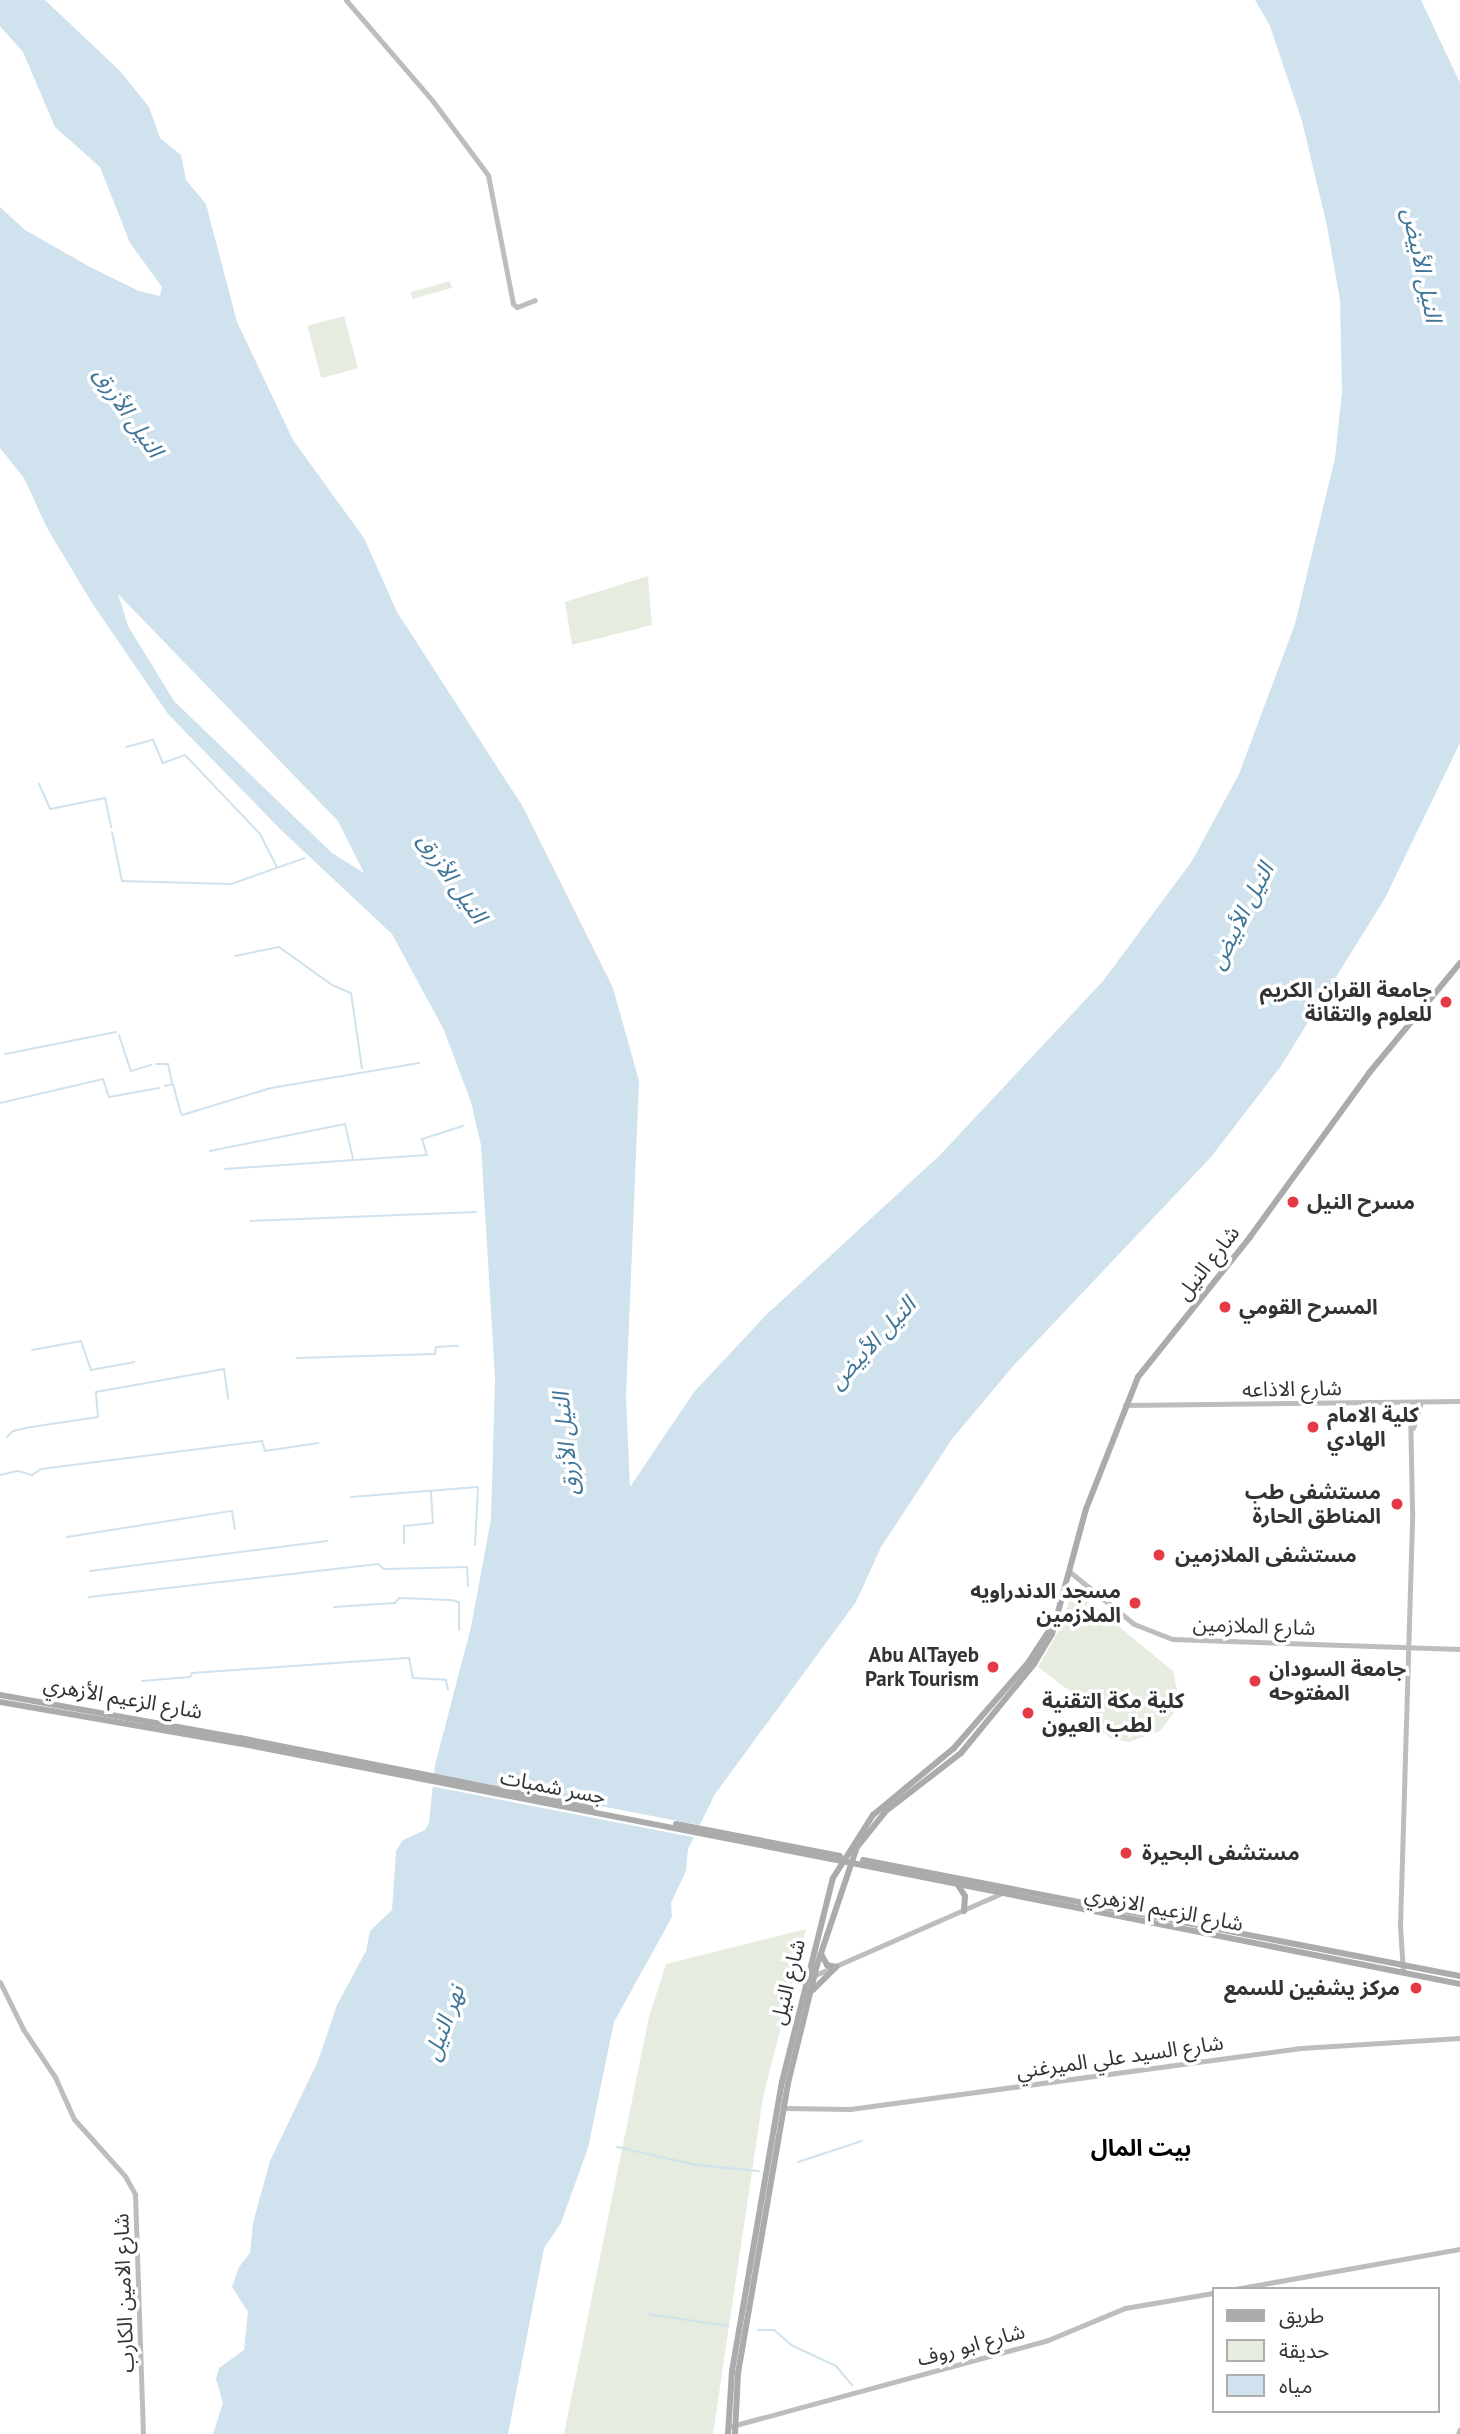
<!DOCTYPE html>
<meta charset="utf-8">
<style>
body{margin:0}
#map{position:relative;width:1460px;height:2434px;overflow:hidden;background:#fff;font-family:"PT Sans","Noto Sans Arabic",sans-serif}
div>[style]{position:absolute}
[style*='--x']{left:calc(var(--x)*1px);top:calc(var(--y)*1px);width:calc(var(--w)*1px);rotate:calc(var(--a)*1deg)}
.green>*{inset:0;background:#e6ecdf;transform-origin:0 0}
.water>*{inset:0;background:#cfe2ee}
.pier>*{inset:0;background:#fff;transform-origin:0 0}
.stream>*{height:2px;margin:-1px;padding:0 1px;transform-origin:1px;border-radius:1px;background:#cfe2ee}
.secondary>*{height:5px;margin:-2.5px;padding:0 2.5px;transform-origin:2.5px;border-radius:2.5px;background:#bdbdbd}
.primary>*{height:6px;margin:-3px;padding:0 3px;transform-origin:3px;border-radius:3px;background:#ababab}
.primary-bridge>*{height:6px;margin:-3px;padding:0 3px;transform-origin:3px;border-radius:3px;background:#ababab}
.dots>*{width:19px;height:19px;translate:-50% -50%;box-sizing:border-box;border:4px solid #fff;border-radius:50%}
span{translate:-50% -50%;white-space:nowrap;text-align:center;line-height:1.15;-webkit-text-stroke:7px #fff;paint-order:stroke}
.poi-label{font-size:21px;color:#333;font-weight:700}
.right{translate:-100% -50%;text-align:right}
.left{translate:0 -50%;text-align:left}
.street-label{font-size:21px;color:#333}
.water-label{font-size:23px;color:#3f7597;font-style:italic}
.neighbourhood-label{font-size:23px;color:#000;font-weight:700}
.legend{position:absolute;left:1212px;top:2287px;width:228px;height:126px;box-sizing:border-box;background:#fff;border:2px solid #adadad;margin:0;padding:9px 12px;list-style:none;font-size:21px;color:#333}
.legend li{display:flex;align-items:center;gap:14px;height:35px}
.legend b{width:35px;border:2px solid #adadad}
</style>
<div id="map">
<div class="green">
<div style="left:450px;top:281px;width:7px;height:41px;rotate:74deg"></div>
<div style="left:344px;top:316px;width:54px;height:38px;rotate:75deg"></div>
<div style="clip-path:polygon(648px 576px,652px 625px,572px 645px,565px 602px)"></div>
<div style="clip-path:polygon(1073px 1589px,1173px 1671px,1180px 1705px,1160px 1731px,1129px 1742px,1112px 1739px,1094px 1726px,1094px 1705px,1080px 1706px,1079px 1698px,1038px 1667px,1061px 1627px)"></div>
<div style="clip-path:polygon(806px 1929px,763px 2097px,713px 2434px,564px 2434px,649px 2017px,666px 1964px)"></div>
</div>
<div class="water">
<div style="clip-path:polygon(evenodd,0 0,45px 0,121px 72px,149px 107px,160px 138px,181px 155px,186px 180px,206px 204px,237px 322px,293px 440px,364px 538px,397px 612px,523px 807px,613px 988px,639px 1081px,626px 1397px,630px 1487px,694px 1392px,766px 1315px,939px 1156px,1103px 981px,1192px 861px,1239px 774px,1295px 624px,1335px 458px,1342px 392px,1340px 300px,1327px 226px,1302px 121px,1270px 26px,1255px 0,1421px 0,1460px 83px,1460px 743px,1385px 898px,1281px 1066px,1211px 1157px,1014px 1365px,952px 1439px,881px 1547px,856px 1602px,715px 1794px,688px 1849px,686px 1871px,671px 1903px,672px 1917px,614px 2022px,588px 2148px,561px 2223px,544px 2248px,508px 2434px,213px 2434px,223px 2403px,216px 2379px,219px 2368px,244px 2350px,248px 2312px,232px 2287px,239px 2267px,250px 2253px,253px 2223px,270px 2161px,318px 2061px,337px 2005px,366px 1951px,370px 1931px,392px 1910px,396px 1851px,403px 1840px,425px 1830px,429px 1823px,435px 1765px,471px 1627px,491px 1519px,495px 1378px,481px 1145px,471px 1102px,444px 1030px,392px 934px,281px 830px,168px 714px,92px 603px,47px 528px,24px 478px,0 448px,0 207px,25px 230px,90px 267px,139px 291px,160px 296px,162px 287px,130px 243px,100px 167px,55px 127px,23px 52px,0 26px,0 0,118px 594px,338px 821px,364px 873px,332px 853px,174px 701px,128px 626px,118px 594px)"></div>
</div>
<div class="pier">
<div style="left:431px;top:1773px;width:279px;height:13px;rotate:11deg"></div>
</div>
<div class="stream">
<div style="--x:126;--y:747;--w:28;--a:-15"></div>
<div style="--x:153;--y:740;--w:25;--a:67"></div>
<div style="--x:163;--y:763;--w:23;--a:-20"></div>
<div style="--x:185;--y:755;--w:109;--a:46.5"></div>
<div style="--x:260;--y:834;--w:36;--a:63"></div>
<div style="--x:39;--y:784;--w:27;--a:66"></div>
<div style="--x:50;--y:809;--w:56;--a:-11.3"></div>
<div style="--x:105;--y:798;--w:30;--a:78"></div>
<div style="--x:112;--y:832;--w:50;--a:78.5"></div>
<div style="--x:122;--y:881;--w:109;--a:1.6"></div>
<div style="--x:231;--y:884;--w:78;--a:-19.4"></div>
<div style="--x:235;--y:956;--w:45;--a:-11.6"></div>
<div style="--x:279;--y:947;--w:65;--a:35.6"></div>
<div style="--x:332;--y:985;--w:21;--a:23"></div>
<div style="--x:351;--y:993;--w:76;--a:81.7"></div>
<div style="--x:119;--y:1035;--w:38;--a:72"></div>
<div style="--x:131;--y:1071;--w:21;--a:-17"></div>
<div style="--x:5;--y:1054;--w:113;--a:-11.2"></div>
<div style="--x:156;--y:1064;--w:12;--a:0"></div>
<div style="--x:168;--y:1064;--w:19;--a:78"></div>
<div style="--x:165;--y:1086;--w:8;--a:-14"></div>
<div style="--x:173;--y:1084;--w:30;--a:75"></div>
<div style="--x:0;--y:1103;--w:106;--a:-13.1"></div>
<div style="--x:103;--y:1079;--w:19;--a:72"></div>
<div style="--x:109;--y:1097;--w:51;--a:-10.2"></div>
<div style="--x:182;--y:1115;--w:93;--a:-16.9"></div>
<div style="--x:271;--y:1088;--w:150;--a:-9.6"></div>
<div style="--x:210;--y:1151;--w:138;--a:-11.3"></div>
<div style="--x:345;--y:1124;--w:35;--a:77"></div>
<div style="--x:225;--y:1169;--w:202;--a:-4"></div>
<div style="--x:427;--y:1155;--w:17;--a:-107"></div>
<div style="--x:422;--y:1139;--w:43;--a:-17.6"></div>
<div style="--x:250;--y:1221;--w:226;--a:-2.3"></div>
<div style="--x:32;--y:1350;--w:50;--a:-10.4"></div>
<div style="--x:81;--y:1341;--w:31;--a:71"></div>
<div style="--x:91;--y:1370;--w:44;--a:-10.5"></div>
<div style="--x:297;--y:1358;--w:138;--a:-1.7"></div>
<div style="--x:435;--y:1354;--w:7;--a:-82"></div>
<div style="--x:436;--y:1347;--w:22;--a:-3"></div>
<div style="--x:7;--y:1437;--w:8;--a:-45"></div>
<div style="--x:13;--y:1431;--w:18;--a:-13"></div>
<div style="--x:31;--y:1427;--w:68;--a:-8.5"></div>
<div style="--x:98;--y:1417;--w:25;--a:-95"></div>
<div style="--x:96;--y:1392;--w:130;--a:-10.2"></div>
<div style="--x:224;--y:1369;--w:30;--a:82"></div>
<div style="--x:0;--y:1475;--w:18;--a:-13"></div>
<div style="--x:18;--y:1471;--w:15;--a:16"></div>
<div style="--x:32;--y:1475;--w:11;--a:-34"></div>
<div style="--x:41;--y:1469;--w:223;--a:-7.2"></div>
<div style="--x:262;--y:1441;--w:10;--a:73"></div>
<div style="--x:265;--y:1451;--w:54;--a:-8.6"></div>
<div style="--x:351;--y:1497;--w:127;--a:-4.5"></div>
<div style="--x:478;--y:1487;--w:58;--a:93"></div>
<div style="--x:67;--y:1537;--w:167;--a:-9"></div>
<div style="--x:232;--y:1511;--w:18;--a:81"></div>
<div style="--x:404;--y:1543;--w:17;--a:-90"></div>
<div style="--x:404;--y:1526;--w:29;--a:-6"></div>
<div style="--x:433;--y:1523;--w:32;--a:-94"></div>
<div style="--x:90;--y:1571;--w:239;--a:-7.2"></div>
<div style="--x:89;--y:1597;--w:291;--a:-6.5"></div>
<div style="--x:378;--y:1564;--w:8;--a:40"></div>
<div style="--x:384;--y:1569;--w:83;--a:-1.4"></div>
<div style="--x:467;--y:1567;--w:19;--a:87"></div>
<div style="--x:334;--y:1607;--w:61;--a:-3.8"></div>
<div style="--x:395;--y:1603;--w:6;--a:-51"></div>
<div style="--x:399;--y:1598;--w:52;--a:2.2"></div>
<div style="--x:451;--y:1600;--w:8;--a:14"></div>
<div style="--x:459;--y:1602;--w:28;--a:90"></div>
<div style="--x:142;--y:1681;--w:48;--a:-4.8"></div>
<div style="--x:190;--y:1677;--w:4;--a:-63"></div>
<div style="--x:192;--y:1673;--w:218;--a:-4"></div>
<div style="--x:409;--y:1658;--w:20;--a:79"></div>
<div style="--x:413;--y:1678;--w:33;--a:3"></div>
<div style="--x:446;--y:1680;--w:10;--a:79"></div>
<div style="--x:617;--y:2147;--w:81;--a:12.8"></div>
<div style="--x:696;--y:2165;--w:63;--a:5.4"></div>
<div style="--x:798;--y:2162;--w:67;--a:-18.2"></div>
<div style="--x:648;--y:2314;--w:81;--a:8.5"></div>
<div style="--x:758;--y:2330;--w:16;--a:0"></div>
<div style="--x:774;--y:2330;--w:23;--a:41"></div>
<div style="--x:791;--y:2345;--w:50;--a:25"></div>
<div style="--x:836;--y:2366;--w:25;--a:50"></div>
</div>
<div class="secondary">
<div style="--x:346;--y:0;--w:132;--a:49.3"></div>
<div style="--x:432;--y:100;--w:94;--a:53.3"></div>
<div style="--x:488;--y:175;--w:131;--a:79"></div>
<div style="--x:513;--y:304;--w:5;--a:37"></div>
<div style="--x:517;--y:307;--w:19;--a:-21"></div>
<div style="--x:1125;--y:1405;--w:335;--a:-0.7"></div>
<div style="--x:1413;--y:1428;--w:27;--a:-73"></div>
<div style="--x:1070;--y:1572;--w:82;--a:39.1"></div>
<div style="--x:1134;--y:1624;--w:41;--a:21.5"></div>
<div style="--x:1172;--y:1639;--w:288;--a:2"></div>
<div style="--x:1403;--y:1972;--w:46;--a:-93.7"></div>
<div style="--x:1400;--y:1926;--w:415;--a:-88.3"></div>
<div style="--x:1412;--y:1511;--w:102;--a:-91.1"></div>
<div style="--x:1410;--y:1409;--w:10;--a:-135"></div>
<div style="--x:813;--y:1976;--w:204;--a:-23.7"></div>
<div style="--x:0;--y:1982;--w:52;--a:63.9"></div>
<div style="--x:23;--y:2029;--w:58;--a:56.3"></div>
<div style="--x:55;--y:2077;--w:46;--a:65.7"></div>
<div style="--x:74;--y:2119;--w:76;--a:48.2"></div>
<div style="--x:125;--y:2176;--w:21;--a:61"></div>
<div style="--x:135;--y:2194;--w:240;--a:88.1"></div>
<div style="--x:784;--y:2108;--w:66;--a:0.9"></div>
<div style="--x:850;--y:2109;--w:455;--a:-7.7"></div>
<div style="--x:1301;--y:2048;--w:159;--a:-3.6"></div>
<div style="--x:1235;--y:2289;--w:229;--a:-10.1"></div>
<div style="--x:732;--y:2426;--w:327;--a:-15.2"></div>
<div style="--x:1048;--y:2340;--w:83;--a:-22.6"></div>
<div style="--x:1125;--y:2308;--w:89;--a:-9.7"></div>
<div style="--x:1458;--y:2434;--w:5;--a:-68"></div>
</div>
<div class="primary">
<div style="--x:0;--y:1695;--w:244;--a:10.2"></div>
<div style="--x:0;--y:1702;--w:242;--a:9.8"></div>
<div style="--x:863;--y:1860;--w:608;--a:11"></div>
<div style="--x:862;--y:1865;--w:610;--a:11.25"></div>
<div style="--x:958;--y:1885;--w:13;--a:58"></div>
<div style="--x:965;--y:1896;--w:15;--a:94"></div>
<div style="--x:821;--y:1954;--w:13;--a:61"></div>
<div style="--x:827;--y:1965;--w:9;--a:13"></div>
<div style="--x:813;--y:1990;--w:33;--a:-45"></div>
<div style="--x:728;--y:2434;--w:63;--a:-86.4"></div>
<div style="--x:732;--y:2371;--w:293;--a:-80.2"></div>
<div style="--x:782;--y:2082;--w:210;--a:-76"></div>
<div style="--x:833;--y:1878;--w:75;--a:-57.6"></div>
<div style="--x:873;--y:1815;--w:105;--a:-39.6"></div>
<div style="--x:954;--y:1748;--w:113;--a:-49"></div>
<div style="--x:1028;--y:1663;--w:44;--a:-57"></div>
<div style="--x:735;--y:2434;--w:61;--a:-87.2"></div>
<div style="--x:738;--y:2373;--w:294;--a:-80.2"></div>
<div style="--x:788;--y:2083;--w:122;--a:-76.2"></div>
<div style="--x:817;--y:1965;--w:125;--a:-71.3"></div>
<div style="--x:857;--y:1847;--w:46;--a:-51.1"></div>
<div style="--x:886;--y:1811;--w:95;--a:-37.7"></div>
<div style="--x:961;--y:1753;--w:115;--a:-50.6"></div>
<div style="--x:1034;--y:1664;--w:35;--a:-59"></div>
<div style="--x:1052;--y:1634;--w:130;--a:-74.8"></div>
<div style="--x:1086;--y:1509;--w:142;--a:-68.5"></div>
<div style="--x:1138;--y:1377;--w:179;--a:-51.3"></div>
<div style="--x:1250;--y:1237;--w:203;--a:-54"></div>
<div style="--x:1369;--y:1073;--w:143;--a:-50.4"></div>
</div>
<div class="primary-bridge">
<div style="--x:240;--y:1738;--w:360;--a:11.2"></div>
<div style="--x:238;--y:1743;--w:636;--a:11.06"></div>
<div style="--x:676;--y:1824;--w:167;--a:11"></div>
</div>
<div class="dots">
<div style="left:1446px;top:1002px;background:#e63946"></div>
<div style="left:1293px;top:1202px;background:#e63946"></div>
<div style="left:1225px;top:1307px;background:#e63946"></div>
<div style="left:1313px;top:1427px;background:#e63946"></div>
<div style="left:1397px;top:1504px;background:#e63946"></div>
<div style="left:1159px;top:1555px;background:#e63946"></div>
<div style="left:1135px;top:1603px;background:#e63946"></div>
<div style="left:993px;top:1667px;background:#e63946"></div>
<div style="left:1255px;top:1681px;background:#e63946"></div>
<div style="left:1028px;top:1713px;background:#e63946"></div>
<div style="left:1126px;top:1853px;background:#e63946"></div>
<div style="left:1416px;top:1988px;background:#e63946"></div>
</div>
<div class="poi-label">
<span class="right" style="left:1432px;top:1002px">جامعة القران الكريم<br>للعلوم والتقانة</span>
<span class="left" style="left:1307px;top:1202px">مسرح النيل</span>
<span class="left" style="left:1239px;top:1307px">المسرح القومي</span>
<span class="left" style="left:1327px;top:1427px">كلية الامام<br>الهادي</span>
<span class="right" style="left:1381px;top:1504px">مستشفى طب<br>المناطق الحارة</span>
<span class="left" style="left:1175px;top:1555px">مستشفى الملازمين</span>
<span class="right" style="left:1121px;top:1603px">مسجد الدندراويه<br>الملازمين</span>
<span class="right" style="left:979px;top:1667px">Abu AlTayeb<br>Park Tourism</span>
<span class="left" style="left:1269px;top:1681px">جامعة السودان<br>المفتوحه</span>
<span class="left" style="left:1042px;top:1713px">كلية مكة التقنية<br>لطب العيون</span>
<span class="left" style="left:1142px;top:1853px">مستشفى البحيرة</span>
<span class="right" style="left:1400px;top:1988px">مركز يشفين للسمع</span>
</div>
<div class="street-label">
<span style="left:1208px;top:1263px;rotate:-52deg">شارع النيل</span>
<span style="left:1292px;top:1389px;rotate:-1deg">شارع الاذاعه</span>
<span style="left:1254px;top:1626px;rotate:2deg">شارع الملازمين</span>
<span style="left:123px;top:1698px;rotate:10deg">شارع الزعيم الأزهري</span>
<span style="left:553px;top:1787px;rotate:11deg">جسر شمبات</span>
<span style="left:1164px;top:1909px;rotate:11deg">شارع الزعيم الازهري</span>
<span style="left:788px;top:1982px;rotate:-76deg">شارع النيل</span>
<span style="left:1120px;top:2057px;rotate:-8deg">شارع السيد علي الميرغني</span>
<span style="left:124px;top:2293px;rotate:-92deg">شارع الامين الكارب</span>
<span style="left:971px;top:2345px;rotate:-15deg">شارع ابو روف</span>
</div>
<div class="water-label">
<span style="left:1422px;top:265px;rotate:78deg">النيل الأبيض</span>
<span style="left:128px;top:412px;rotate:55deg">النيل الأزرق</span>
<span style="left:452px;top:878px;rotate:55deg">النيل الأزرق</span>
<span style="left:1241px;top:916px;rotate:-63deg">النيل الأبيض</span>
<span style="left:872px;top:1343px;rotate:-47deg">النيل الأبيض</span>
<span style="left:566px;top:1444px;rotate:-96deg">النيل الأزرق</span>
<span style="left:444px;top:2023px;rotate:-70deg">نهر النيل</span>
</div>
<div class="neighbourhood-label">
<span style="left:1141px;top:2148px">بيت المال</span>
</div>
<ul class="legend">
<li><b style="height:9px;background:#ababab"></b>طريق</li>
<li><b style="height:19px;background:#e6ecdf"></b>حديقة</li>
<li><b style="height:19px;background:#cfe2ee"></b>مياه</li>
</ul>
</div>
